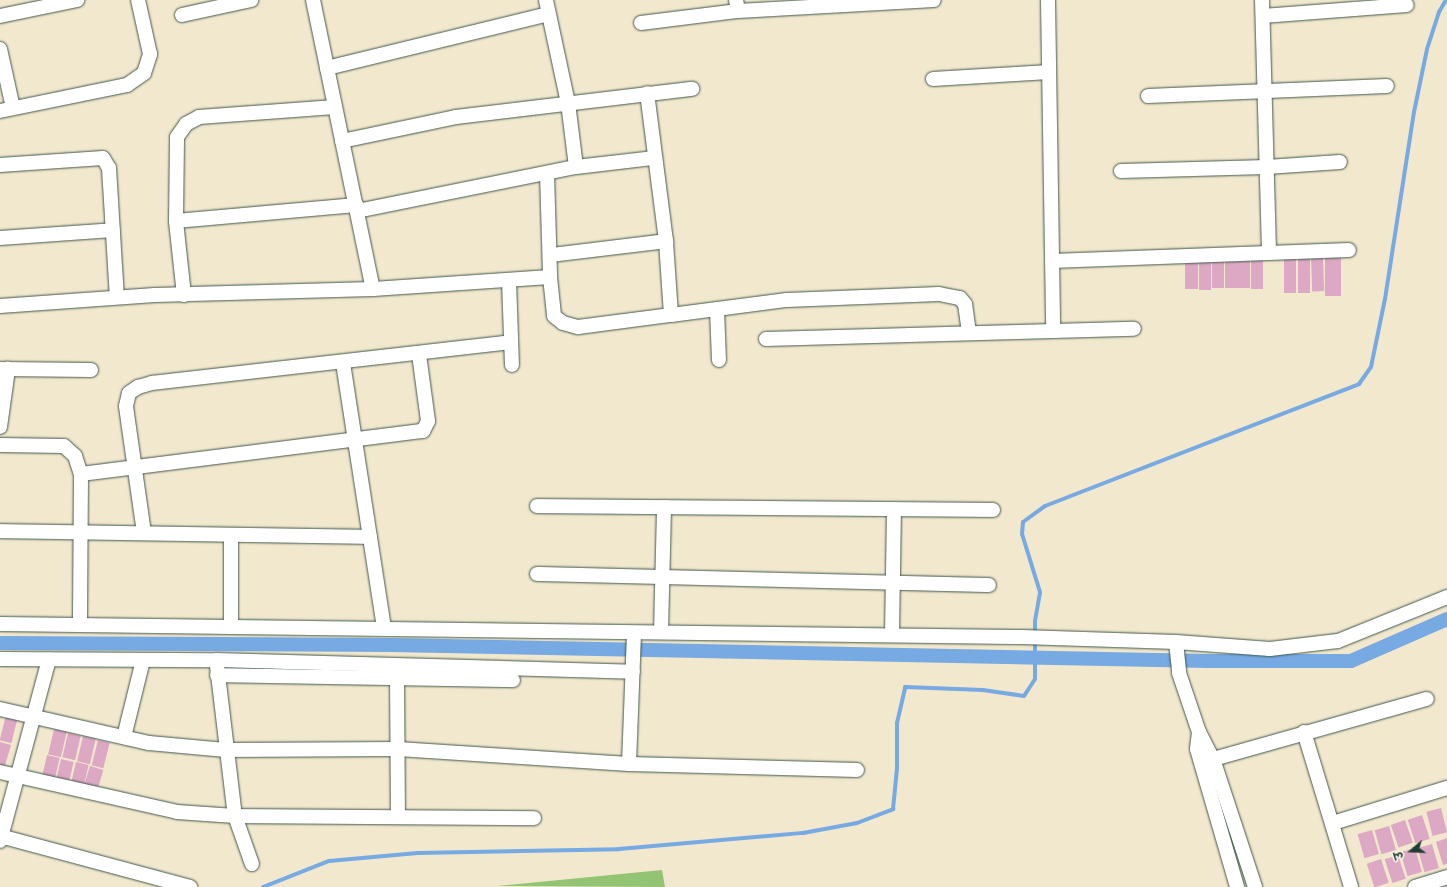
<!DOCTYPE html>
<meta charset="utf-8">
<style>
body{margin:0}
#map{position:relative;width:1447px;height:887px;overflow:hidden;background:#f2e8ce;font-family:"Balsamiq Sans","Playpen Sans Deva",sans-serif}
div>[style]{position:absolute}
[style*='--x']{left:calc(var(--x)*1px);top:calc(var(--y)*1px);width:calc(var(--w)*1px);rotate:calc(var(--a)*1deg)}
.green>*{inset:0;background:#93c473}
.stream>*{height:4px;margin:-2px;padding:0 2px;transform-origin:2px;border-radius:2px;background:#77a9e3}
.canal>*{height:14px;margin:-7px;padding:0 7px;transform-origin:7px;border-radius:7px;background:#77a9e3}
.building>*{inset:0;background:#dda8c4;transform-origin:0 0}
.roads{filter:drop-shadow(0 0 1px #3f574b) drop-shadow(0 0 1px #3f574b)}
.minor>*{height:14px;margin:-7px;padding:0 7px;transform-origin:7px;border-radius:7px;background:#fff}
span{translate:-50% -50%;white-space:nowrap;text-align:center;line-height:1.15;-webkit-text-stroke:3.5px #fbf7ec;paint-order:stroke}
.north{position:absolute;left:1391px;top:831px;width:40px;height:40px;-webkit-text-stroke:3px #fbf7ec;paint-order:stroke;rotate:251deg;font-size:11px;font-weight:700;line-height:16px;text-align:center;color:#1f3d34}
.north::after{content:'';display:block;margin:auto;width:14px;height:18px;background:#1f3d34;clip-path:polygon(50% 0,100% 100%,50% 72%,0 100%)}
</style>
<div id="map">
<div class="green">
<div style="clip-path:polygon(662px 870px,665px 887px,497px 886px)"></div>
</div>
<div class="stream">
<div style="--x:263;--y:887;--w:71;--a:-21.5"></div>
<div style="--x:329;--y:861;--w:89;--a:-5.1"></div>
<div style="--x:418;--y:853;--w:201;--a:-1.1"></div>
<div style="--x:619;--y:849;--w:185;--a:-5"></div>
<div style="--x:803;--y:833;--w:55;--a:-10.5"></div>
<div style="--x:857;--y:823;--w:39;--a:-21"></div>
<div style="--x:893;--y:809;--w:41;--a:-84.4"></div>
<div style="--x:897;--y:768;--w:45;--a:-90"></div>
<div style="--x:897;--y:723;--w:37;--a:-77"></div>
<div style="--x:905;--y:687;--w:78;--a:2.2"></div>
<div style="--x:983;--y:690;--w:41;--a:8.3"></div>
<div style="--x:1024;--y:696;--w:20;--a:-57"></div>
<div style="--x:1035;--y:679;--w:58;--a:-90"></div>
<div style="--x:1035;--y:621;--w:29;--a:-80"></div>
<div style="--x:1040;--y:592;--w:61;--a:-107.2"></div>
<div style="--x:1022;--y:534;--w:12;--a:-85"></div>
<div style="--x:1023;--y:522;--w:27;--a:-36"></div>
<div style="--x:1045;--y:506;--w:337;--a:-21.2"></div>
<div style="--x:1359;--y:384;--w:21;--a:-55"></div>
<div style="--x:1371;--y:367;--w:69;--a:-78.4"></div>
<div style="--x:1385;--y:299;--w:189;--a:-81.2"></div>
<div style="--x:1414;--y:112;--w:64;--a:-78.3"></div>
<div style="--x:1427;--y:49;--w:39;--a:-72"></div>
<div style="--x:1439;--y:12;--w:14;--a:-60"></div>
</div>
<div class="canal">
<div style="--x:0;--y:643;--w:391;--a:0.3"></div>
<div style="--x:391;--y:645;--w:817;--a:1.12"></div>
<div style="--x:1208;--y:661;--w:143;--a:0"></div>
<div style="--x:1351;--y:661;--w:105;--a:-23.6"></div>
</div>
<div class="building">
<div style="left:1212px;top:257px;width:12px;height:31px"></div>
<div style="left:1250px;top:257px;width:31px;height:25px;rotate:90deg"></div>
<div style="left:1323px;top:257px;width:34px;height:12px;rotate:88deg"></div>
<div style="left:1185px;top:258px;width:13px;height:31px"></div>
<div style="left:1251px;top:258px;width:12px;height:31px"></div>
<div style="left:1341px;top:258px;width:38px;height:16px;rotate:90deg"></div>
<div style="left:1199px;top:259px;width:12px;height:31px"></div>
<div style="left:1284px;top:259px;width:12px;height:34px"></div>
<div style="left:1298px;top:259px;width:12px;height:34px"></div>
<div style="left:6px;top:715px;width:12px;height:26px;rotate:14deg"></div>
<div style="left:54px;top:729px;width:13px;height:26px;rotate:13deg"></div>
<div style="left:68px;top:733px;width:13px;height:25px;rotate:13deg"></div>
<div style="left:83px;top:736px;width:13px;height:26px;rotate:13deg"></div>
<div style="left:98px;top:740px;width:12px;height:26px;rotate:14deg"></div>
<div style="clip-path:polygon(0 742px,11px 745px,4px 769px,0 768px)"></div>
<div style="left:47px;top:755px;width:13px;height:26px;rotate:13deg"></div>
<div style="left:61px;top:759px;width:13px;height:26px;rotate:13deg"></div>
<div style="left:76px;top:762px;width:13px;height:26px;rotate:13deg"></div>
<div style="left:90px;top:766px;width:14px;height:26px;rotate:17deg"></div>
<div style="left:1441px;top:808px;width:25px;height:15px;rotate:76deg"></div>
<div style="left:1422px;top:815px;width:25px;height:15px;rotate:72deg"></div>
<div style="left:1405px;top:820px;width:24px;height:15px;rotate:71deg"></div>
<div style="left:1389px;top:826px;width:25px;height:15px;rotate:74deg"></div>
<div style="left:1372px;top:830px;width:25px;height:15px;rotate:74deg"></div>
<div style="clip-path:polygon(1447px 838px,1447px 864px,1443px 865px,1436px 842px)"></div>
<div style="left:1432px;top:844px;width:25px;height:15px;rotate:74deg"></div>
<div style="left:1415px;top:848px;width:25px;height:15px;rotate:74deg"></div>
<div style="left:1398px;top:855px;width:25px;height:14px;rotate:72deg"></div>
<div style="left:1381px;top:859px;width:25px;height:15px;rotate:72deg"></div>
</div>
<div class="roads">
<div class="minor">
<div style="--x:313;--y:0;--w:295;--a:78.3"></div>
<div style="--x:1048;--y:0;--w:331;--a:89.1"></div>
<div style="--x:1262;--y:0;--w:253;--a:88.4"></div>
<div style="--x:738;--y:11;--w:196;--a:-3.2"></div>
<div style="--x:182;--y:15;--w:71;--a:-12.3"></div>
<div style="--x:0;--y:16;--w:79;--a:-11.7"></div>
<div style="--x:1263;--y:16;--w:144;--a:-4.4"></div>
<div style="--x:641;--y:23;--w:98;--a:-7.1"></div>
<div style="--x:738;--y:11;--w:11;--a:-100"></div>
<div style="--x:0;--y:49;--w:60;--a:77.6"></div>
<div style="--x:327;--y:68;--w:228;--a:-13.7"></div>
<div style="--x:933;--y:79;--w:116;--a:-3.5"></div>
<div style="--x:1148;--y:96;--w:239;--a:-2.4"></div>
<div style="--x:0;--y:111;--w:130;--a:-11.6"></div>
<div style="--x:127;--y:85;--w:21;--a:-35"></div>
<div style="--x:144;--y:73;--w:20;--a:-72"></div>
<div style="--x:150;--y:54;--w:55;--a:-102.5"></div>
<div style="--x:342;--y:141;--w:116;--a:-11.9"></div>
<div style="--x:456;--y:117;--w:238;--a:-6.8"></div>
<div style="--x:0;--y:165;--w:103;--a:-3.9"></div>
<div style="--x:103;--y:158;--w:12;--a:59"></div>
<div style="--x:109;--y:168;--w:129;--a:86.5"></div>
<div style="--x:576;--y:167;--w:79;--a:-6.6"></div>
<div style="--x:1121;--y:171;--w:146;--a:-1.6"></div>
<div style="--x:1267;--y:167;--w:73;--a:-3.9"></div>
<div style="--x:547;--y:173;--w:104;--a:88.3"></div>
<div style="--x:550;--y:277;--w:39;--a:84"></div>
<div style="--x:554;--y:316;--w:11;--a:38"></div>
<div style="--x:563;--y:323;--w:16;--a:15"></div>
<div style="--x:578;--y:327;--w:94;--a:-7.4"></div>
<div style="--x:671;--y:315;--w:74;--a:-93.9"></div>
<div style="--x:666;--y:241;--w:149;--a:-97.3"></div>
<div style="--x:357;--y:211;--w:223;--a:-11.4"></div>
<div style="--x:576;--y:167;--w:64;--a:-97.1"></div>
<div style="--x:568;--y:103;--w:105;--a:-102.1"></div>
<div style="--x:176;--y:221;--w:181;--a:-5.1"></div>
<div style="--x:0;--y:238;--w:113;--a:-4"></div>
<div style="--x:551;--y:255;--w:116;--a:-6.9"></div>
<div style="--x:1052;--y:261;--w:297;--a:-2.1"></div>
<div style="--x:509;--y:280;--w:85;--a:88"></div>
<div style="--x:184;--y:295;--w:74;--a:-96.2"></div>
<div style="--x:176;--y:221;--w:84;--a:-89.3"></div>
<div style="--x:177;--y:137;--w:16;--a:-55"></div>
<div style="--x:186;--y:124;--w:15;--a:-28"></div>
<div style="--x:199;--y:117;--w:136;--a:-4.2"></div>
<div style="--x:0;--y:306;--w:155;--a:-4.1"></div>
<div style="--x:155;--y:295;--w:218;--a:-1.6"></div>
<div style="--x:373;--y:289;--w:177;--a:-3.9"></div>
<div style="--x:717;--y:309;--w:51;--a:87.8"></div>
<div style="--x:671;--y:315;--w:117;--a:-7.4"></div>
<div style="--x:787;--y:300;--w:152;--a:-2.3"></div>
<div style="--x:939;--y:294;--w:21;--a:11"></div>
<div style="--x:960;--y:298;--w:8;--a:50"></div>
<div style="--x:965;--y:304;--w:29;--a:82"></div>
<div style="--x:766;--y:339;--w:368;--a:-1.6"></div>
<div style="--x:343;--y:363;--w:268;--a:81.2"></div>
<div style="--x:0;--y:369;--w:91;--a:0.6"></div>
<div style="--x:0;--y:427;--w:59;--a:-82.1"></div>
<div style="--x:0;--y:445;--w:64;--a:0.9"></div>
<div style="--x:64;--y:446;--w:15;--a:42"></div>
<div style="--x:75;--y:456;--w:19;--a:72"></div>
<div style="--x:81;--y:474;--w:151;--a:90.4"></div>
<div style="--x:81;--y:474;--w:345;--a:-7.2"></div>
<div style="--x:423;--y:431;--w:11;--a:-63"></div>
<div style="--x:428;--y:421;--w:68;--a:-97.7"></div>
<div style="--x:537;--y:506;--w:456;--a:0.5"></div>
<div style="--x:0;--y:531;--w:370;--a:0.9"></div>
<div style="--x:144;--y:533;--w:128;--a:-98.1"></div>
<div style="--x:126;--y:406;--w:13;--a:-77"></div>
<div style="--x:129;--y:393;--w:11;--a:-34"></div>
<div style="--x:138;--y:387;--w:15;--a:-16"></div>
<div style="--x:152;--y:383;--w:361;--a:-6.5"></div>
<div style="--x:231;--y:535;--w:92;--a:90"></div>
<div style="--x:537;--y:574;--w:452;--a:1.4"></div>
<div style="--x:0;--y:624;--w:1022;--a:0.73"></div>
<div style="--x:1022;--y:637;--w:154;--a:1.9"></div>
<div style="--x:1176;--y:642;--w:94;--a:4.3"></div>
<div style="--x:1270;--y:649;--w:68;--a:-6.7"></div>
<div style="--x:1338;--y:641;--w:118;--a:-22"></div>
<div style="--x:661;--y:632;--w:125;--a:-88.6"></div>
<div style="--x:892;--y:635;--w:126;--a:-89.1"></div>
<div style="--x:1176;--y:642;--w:31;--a:84"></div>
<div style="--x:1179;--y:673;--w:62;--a:71.3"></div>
<div style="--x:1199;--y:732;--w:30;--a:63"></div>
<div style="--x:1213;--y:759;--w:135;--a:71.8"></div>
<div style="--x:0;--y:659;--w:216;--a:0.3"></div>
<div style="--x:216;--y:660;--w:417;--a:1.6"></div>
<div style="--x:217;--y:666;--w:151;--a:83.2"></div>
<div style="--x:235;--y:816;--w:51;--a:70.5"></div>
<div style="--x:217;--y:675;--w:296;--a:1"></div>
<div style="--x:397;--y:678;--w:137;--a:89.6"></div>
<div style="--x:0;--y:709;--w:153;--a:12.9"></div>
<div style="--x:149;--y:743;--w:77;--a:5.2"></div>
<div style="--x:226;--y:750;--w:172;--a:-0.3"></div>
<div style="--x:398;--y:749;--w:231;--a:3.7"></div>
<div style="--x:629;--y:764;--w:228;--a:1.5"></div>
<div style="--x:1199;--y:732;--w:17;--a:97"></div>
<div style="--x:1197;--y:749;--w:144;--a:73.8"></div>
<div style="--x:1304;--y:732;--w:162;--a:73.1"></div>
<div style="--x:124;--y:737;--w:79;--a:-76.1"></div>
<div style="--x:1213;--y:759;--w:222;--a:-15.7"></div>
<div style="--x:629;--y:764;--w:131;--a:-87.8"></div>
<div style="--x:0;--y:772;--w:181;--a:12.7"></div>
<div style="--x:177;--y:812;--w:58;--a:3.9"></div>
<div style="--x:235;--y:816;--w:299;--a:0.4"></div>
<div style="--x:1333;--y:823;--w:119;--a:-17.1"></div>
<div style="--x:0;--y:836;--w:197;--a:15"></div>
<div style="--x:0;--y:841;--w:188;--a:-74.9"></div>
<div style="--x:1415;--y:887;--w:34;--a:-17"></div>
</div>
</div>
<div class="north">उ</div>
</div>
